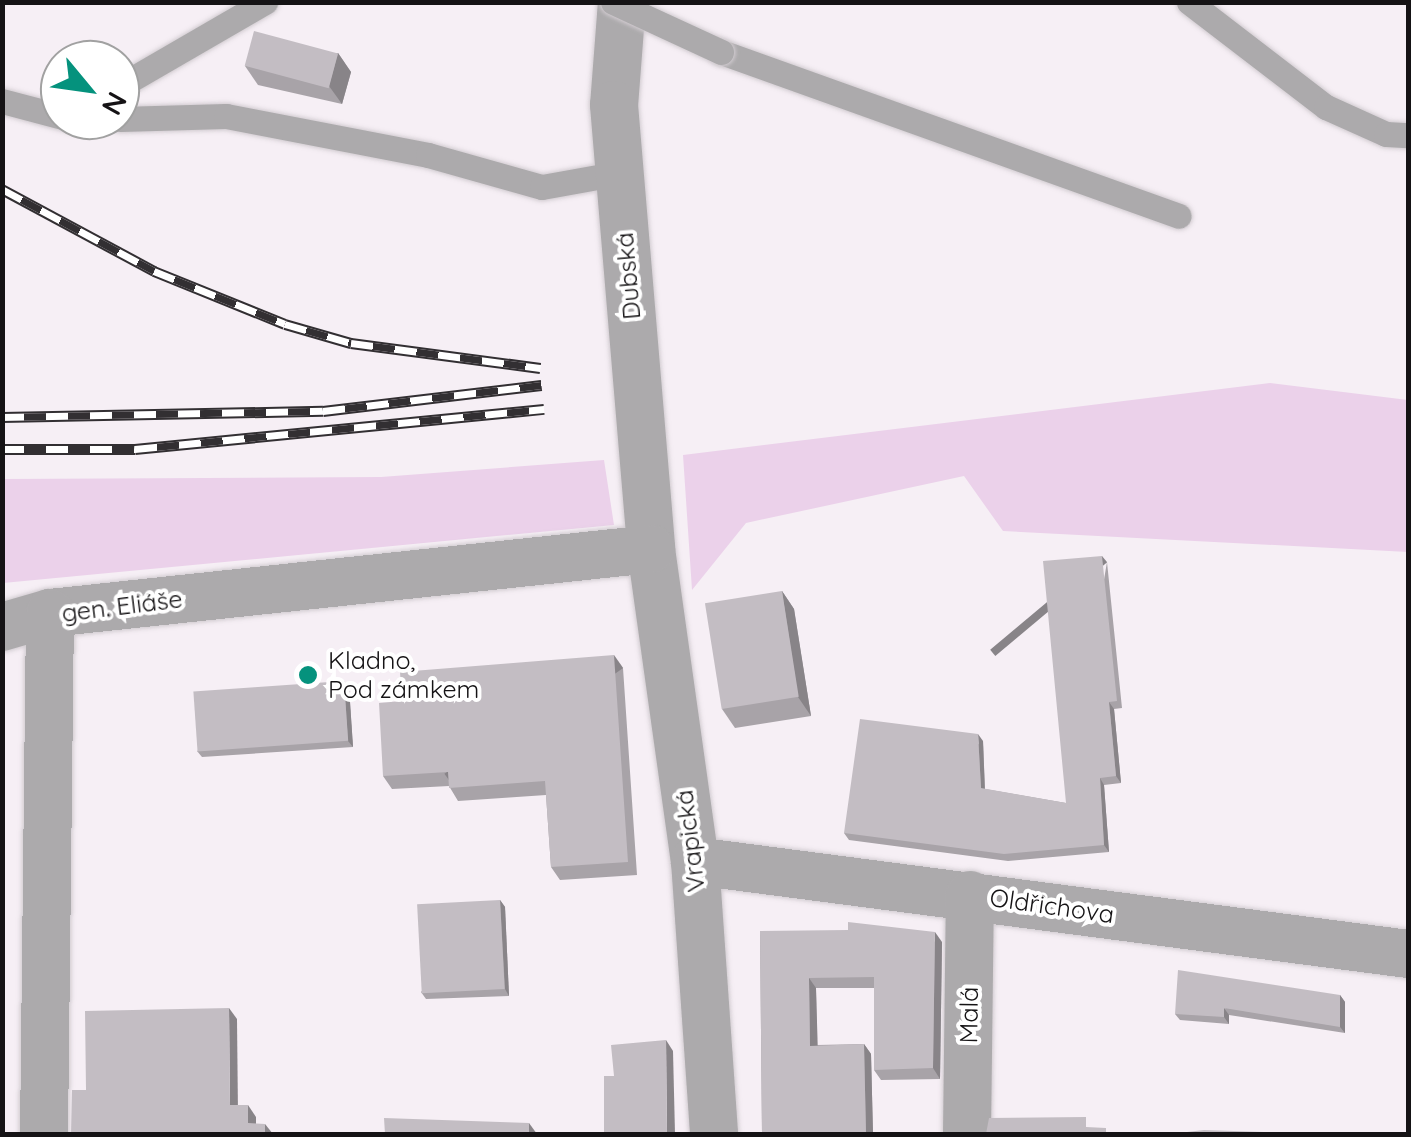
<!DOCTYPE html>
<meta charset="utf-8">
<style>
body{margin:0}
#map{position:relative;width:1411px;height:1137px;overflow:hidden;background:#f6eff5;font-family:Quicksand,sans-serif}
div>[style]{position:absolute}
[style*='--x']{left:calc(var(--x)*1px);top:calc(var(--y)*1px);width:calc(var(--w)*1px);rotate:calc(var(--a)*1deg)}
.green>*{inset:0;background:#ebd1ea}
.roads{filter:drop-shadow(0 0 2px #d2ccd1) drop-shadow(0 0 2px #d2ccd1)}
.service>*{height:25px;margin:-12.5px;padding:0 12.5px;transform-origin:12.5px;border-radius:12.5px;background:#acaaac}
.minor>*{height:48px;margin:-24px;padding:0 24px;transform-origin:24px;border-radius:24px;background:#acaaac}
.rail>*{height:11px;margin-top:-5.5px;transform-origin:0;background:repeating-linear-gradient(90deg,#fff 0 22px,#322f32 0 44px);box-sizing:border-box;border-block:2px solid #322f32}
.bridges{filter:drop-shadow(0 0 2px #d2ccd1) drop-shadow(0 0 2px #d2ccd1)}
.service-bridge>*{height:25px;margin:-12.5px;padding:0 12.5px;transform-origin:12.5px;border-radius:12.5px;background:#acaaac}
.wall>*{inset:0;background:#a8a3a8}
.shaded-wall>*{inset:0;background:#888488;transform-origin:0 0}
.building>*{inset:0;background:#c3bdc3;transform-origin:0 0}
.dots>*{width:28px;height:28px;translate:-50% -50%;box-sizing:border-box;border:5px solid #fff;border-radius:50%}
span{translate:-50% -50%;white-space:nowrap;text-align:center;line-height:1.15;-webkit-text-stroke:8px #fff;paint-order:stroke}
.street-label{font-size:25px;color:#151315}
.poi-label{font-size:25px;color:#151315}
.left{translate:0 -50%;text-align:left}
.frame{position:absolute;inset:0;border:5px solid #151315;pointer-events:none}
.north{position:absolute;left:40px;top:40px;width:100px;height:100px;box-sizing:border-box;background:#fff;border:2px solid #a1a1a1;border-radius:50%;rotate:119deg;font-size:28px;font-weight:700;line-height:40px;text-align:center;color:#151315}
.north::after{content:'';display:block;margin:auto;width:35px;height:45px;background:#05927d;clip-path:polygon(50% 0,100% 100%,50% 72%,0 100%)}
</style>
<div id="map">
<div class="green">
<div style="clip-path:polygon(1270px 383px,1408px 400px,1408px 552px,1003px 531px,964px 476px,746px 523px,692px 590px,683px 455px)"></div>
<div style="clip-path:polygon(604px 460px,614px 525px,3px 583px,3px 479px,381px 477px)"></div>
</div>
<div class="roads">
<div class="service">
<div style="--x:1189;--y:2;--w:173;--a:37.5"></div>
<div style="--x:1326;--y:107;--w:66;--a:24.2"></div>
<div style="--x:1386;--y:134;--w:22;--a:3"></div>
<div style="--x:721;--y:52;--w:486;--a:19.7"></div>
<div style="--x:120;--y:86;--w:168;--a:-30.1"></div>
<div style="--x:2;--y:101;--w:74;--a:14.8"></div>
<div style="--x:120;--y:119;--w:106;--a:-1.6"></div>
<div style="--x:226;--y:116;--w:206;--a:10.9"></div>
<div style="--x:428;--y:155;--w:118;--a:15.7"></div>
<div style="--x:542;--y:187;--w:79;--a:-10.2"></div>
</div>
<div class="minor">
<div style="--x:622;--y:2;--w:103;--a:94.4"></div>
<div style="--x:614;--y:105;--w:446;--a:85.2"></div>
<div style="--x:651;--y:549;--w:315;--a:82"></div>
<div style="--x:695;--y:861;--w:274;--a:86"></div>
<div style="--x:2;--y:627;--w:50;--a:-16.3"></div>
<div style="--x:50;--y:613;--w:604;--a:-6.08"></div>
<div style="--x:695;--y:861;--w:719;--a:7.43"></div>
<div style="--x:44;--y:1134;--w:521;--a:-89.34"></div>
<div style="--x:967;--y:1134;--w:239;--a:-89.3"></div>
</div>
</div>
<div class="rail">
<div style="--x:2;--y:189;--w:173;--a:28.3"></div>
<div style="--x:154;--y:271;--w:141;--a:22"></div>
<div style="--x:285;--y:324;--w:69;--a:16.1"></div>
<div style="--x:351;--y:343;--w:191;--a:7.5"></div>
<div style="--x:2;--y:417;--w:321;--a:-1.1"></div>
<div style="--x:323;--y:411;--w:220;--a:-6.8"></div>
<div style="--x:2;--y:449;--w:133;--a:0"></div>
<div style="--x:135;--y:449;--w:411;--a:-5.6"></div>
</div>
<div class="bridges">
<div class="service-bridge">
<div style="--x:613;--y:2;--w:119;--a:24.8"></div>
</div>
</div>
<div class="wall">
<div style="clip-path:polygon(338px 53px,351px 72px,342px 104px,258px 85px,245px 66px)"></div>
<div style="clip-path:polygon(1107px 562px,1122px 708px,1114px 709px,1121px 783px,1104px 785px,1109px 852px,1008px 861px,849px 840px,844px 833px,983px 741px,985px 789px,1066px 803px)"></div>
<div style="clip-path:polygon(782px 591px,794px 609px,811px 716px,735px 728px,722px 709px)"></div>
<div style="clip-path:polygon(623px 668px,637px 875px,560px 880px,551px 867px,546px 795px,458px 801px,449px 786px,392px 789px,383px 776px,402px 701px)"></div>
<div style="clip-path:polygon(349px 687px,353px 747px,202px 757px,197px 751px)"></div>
<div style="clip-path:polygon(500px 900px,505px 907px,509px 996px,426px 999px,421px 992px)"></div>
<div style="clip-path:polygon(760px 931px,942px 942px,940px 1079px,881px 1080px,874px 1070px,874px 988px,816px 988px,817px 1045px,864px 1044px,871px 1054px,873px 1134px,762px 1134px)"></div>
<div style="clip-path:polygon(1340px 995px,1345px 1002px,1345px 1033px,1229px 1015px,1229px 1024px,1180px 1020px,1175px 1014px)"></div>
</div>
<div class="shaded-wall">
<div style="clip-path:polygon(338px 53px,351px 72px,342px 104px,329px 86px)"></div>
<div style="left:1102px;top:556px;width:8px;height:146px;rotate:50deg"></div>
<div style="clip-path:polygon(782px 591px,794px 609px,811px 716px,798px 697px)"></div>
<div style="left:614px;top:655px;width:16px;height:207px;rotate:55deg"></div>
<div style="clip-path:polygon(344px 681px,349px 687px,353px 747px,348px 741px)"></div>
<div style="clip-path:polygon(1109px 702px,1114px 709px,1121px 783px,1116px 776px)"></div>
<div style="clip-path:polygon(978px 734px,983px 741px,985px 795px,981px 788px)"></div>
<div style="clip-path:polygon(1100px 778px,1104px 785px,1109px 852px,1104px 845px)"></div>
<div style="clip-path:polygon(500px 900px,505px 907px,509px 996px,505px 989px)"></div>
<div style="clip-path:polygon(935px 932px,942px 942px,940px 1079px,933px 1068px)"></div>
<div style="clip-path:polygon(809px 978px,816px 988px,818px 1056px,810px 1046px)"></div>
<div style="clip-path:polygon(1340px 995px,1345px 1002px,1345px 1033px,1340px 1027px)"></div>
<div style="clip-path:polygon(229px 1008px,237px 1019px,238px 1116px,230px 1105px)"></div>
<div style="clip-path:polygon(1224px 1008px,1229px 1015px,1229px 1024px,1224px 1017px)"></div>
<div style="clip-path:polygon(666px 1040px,673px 1051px,675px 1134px,667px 1134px)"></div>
<div style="clip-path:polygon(864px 1044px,871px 1054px,873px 1134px,866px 1134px)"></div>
<div style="clip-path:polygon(248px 1105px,256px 1117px,256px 1134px,248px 1123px)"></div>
<div style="clip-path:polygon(529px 1123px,537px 1134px,529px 1134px)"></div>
<div style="clip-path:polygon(265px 1124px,273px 1134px,265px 1134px)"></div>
</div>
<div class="building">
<div style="left:254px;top:31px;width:87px;height:36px;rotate:15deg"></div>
<div style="clip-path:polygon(1102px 556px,1117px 701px,1109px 702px,1116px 776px,1100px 778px,1104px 845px,1004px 854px,844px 833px,860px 719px,978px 734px,981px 788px,1066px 803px,1043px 561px)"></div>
<div style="left:782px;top:591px;width:107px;height:78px;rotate:81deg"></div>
<div style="clip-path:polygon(614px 655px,628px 862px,551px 867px,545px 781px,449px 788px,448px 772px,383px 776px,379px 703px,402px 701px,400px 672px)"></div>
<div style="left:344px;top:681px;width:60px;height:151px;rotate:86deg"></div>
<div style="left:500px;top:900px;width:89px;height:83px;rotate:87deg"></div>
<div style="clip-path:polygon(848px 922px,935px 932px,933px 1068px,874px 1070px,874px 977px,809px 978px,810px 1046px,864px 1044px,866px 1134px,762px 1134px,760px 931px,848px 930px)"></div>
<div style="clip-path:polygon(1178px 970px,1340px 995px,1340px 1027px,1224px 1008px,1224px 1017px,1175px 1014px)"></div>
<div style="clip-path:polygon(229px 1008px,230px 1105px,248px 1105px,248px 1123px,265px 1124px,265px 1134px,71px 1134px,72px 1090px,86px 1090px,85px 1011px)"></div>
<div style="clip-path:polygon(666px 1040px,667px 1134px,604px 1134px,604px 1076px,614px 1076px,611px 1045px)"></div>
<div style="clip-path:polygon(1086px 1117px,1086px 1127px,1106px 1128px,1106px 1134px,986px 1134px,989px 1118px)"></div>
<div style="clip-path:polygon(384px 1118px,529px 1123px,529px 1134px,385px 1134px)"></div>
<div style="clip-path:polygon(1204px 1130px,1323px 1134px,1170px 1134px)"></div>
<div style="clip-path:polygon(892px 1132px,936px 1133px,937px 1134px,892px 1134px)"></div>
</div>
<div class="dots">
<div style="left:308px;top:675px;background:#05927d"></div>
</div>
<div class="street-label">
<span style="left:628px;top:276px;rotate:-95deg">Dubská</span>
<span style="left:122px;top:606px;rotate:-7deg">gen. Eliáše</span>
<span style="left:690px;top:841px;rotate:-97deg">Vrapická</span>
<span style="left:1052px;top:906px;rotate:8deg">Oldřichova</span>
<span style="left:969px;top:1015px;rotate:-89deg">Malá</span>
</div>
<div class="poi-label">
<span class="left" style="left:328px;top:675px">Kladno,<br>Pod zámkem</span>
</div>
<div class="frame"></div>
<div class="north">N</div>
</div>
